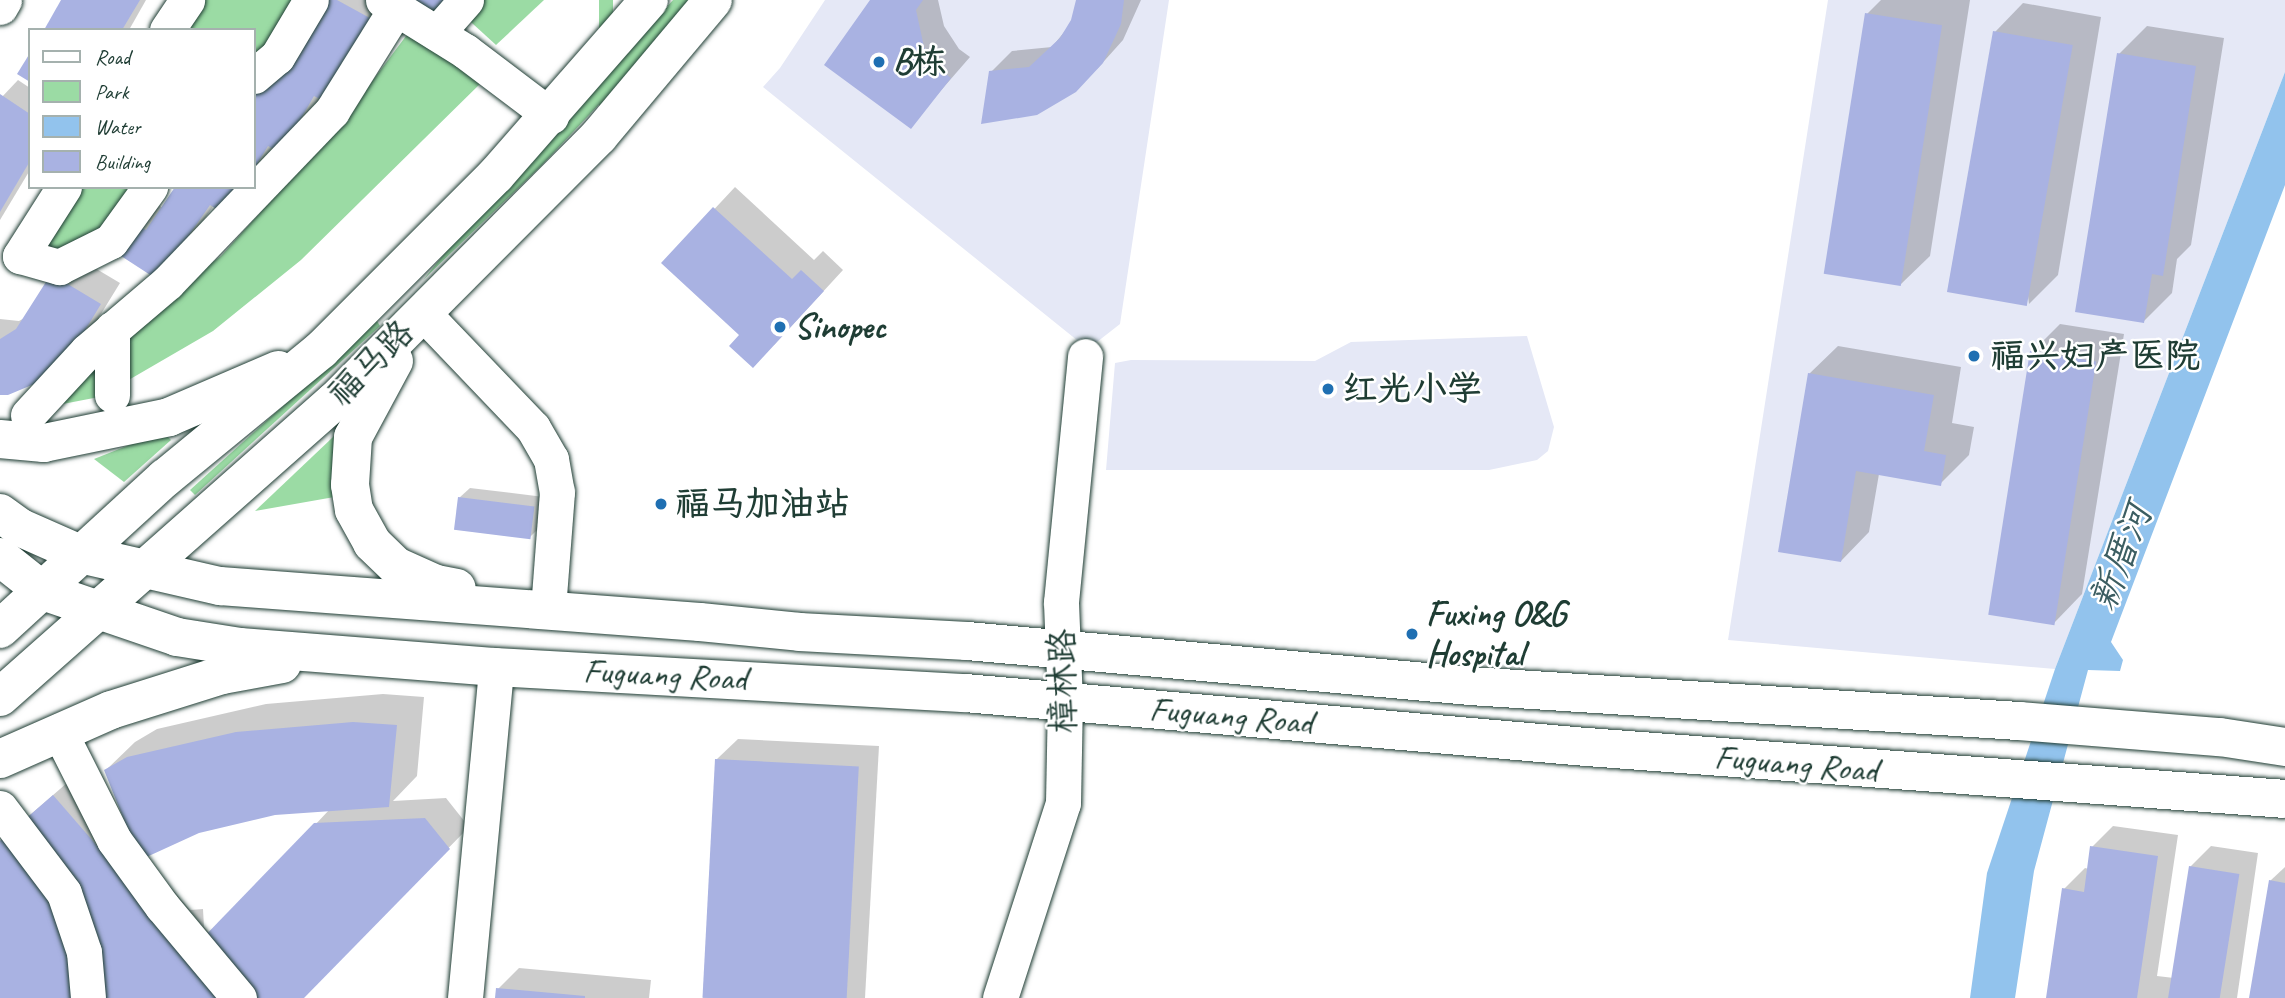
<!DOCTYPE html>
<meta charset="utf-8">
<style>
body{margin:0}
#map{position:relative;width:2285px;height:998px;overflow:hidden;background:#fff;font-family:Caveat,"LXGW WenKai TC",sans-serif}
div>[style]{position:absolute}
[style*='--x']{left:calc(var(--x)*1px);top:calc(var(--y)*1px);width:calc(var(--w)*1px);rotate:calc(var(--a)*1deg)}
.built>*{inset:0;background:#e5e8f6}
.green>*{inset:0;background:#9bdba4;transform-origin:0 0}
.water>*{inset:0;background:#92c3ed}
.shadow>*{inset:0;background:#0003}
.building>*{inset:0;background:#a9b2e2;transform-origin:0 0}
.roads{filter:drop-shadow(0 0 2px #1f3d34) drop-shadow(0 0 2px #1f3d34)}
.minor>*{height:35px;margin:-17.5px;padding:0 17.5px;transform-origin:17.5px;border-radius:17.5px;background:#fff}
.major>*{height:38px;margin:-19px;padding:0 19px;transform-origin:19px;border-radius:19px;background:#fff}
.dots>*{width:19px;height:19px;translate:-50% -50%;box-sizing:border-box;border:4px solid #fff;border-radius:50%}
span{translate:-50% -50%;white-space:nowrap;text-align:center;line-height:1.15;-webkit-text-stroke:5px #fff;paint-order:stroke}
.poi-label{font-size:35px;color:#1f3d34;font-weight:700}
.left{translate:0 -50%;text-align:left}
.street-label{font-size:35px;color:#1f3d34}
.water-label{font-size:37px;color:#3c5e62;font-style:italic}
.legend{position:absolute;left:28px;top:28px;width:228px;height:161px;box-sizing:border-box;background:#fff;border:2px solid #a5b1ae;margin:0;padding:9px 12px;list-style:none;font-size:21px;color:#1f3d34}
.legend li{display:flex;align-items:center;gap:14px;height:35px}
.legend b{width:35px;border:2px solid #a5b1ae}
</style>
<div id="map">
<div class="built">
<div style="clip-path:polygon(825px 0,1169px 0,1120px 324px,1088px 349px,763px 87px,780px 68px)"></div>
<div style="clip-path:polygon(1828px 0,2285px 0,2285px 72px,2055px 669px,1728px 640px)"></div>
<div style="clip-path:polygon(1527px 336px,1554px 427px,1548px 451px,1537px 460px,1489px 470px,1106px 470px,1115px 363px,1131px 360px,1315px 361px,1351px 342px)"></div>
</div>
<div class="green">
<div style="clip-path:polygon(195px 0,301px 0,254px 63px,254px 30px,176px 30px)"></div>
<div style="clip-path:polygon(474px 0,544px 0,496px 45px,461px 13px)"></div>
<div style="left:599px;top:0;width:14px;height:113px"></div>
<div style="clip-path:polygon(673px 0,692px 0,657px 43px,541px 166px,423px 280px,466px 227px,532px 158px)"></div>
<div style="clip-path:polygon(412px 28px,484px 80px,301px 260px,213px 331px,120px 385px,115px 333px,221px 256px,340px 124px)"></div>
<div style="clip-path:polygon(75px 187px,143px 187px,109px 236px,63px 259px,37px 247px)"></div>
<div style="clip-path:polygon(377px 321px,380px 326px,195px 495px,190px 490px)"></div>
<div style="clip-path:polygon(103px 352px,99px 397px,42px 408px)"></div>
<div style="clip-path:polygon(351px 420px,340px 496px,255px 511px)"></div>
<div style="clip-path:polygon(157px 434px,166px 435px,171px 440px,124px 482px,94px 459px)"></div>
</div>
<div class="water">
<div style="clip-path:polygon(2285px 72px,2285px 185px,2111px 642px,2123px 660px,2120px 671px,2088px 670px,2034px 871px,2015px 998px,1970px 998px,1987px 873px,2055px 669px)"></div>
</div>
<div class="shadow">
<div style="clip-path:polygon(63px 0,146px 0,129px 30px,46px 30px)"></div>
<div style="clip-path:polygon(319px 0,395px 0,302px 130px,254px 179px,254px 96px,271px 65px)"></div>
<div style="clip-path:polygon(872px 0,938px 0,944px 26px,959px 49px,970px 57px,910px 126px)"></div>
<div style="clip-path:polygon(1077px 0,1141px 0,1123px 40px,1097px 69px,991px 72px,1012px 51px,1052px 47px,1073px 21px)"></div>
<div style="clip-path:polygon(1881px 0,1970px 0,1930px 256px,1901px 284px,1867px 14px)"></div>
<div style="clip-path:polygon(2023px 3px,2101px 17px,2058px 275px,2029px 304px,1995px 32px)"></div>
<div style="clip-path:polygon(2147px 26px,2224px 38px,2191px 245px,2177px 259px,2172px 293px,2143px 322px,2119px 54px)"></div>
<div style="clip-path:polygon(18px 80px,30px 88px,30px 170px,0 220px,0 99px)"></div>
<div style="clip-path:polygon(177px 187px,214px 205px,178px 257px,121px 254px,158px 205px,163px 208px)"></div>
<div style="clip-path:polygon(735px 187px,814px 260px,823px 251px,843px 270px,774px 345px,741px 335px,664px 263px)"></div>
<div style="clip-path:polygon(73px 255px,120px 283px,85px 340px,0 393px,0 319px,19px 321px,26px 317px)"></div>
<div style="clip-path:polygon(2060px 324px,2124px 334px,2082px 594px,2054px 623px,2032px 352px)"></div>
<div style="clip-path:polygon(1838px 346px,1961px 367px,1952px 423px,1974px 427px,1969px 455px,1940px 484px,1879px 474px,1869px 532px,1841px 561px,1809px 374px)"></div>
<div style="clip-path:polygon(470px 488px,544px 497px,539px 528px,529px 538px,459px 498px)"></div>
<div style="clip-path:polygon(evenodd,383px 694px,424px 697px,417px 776px,393px 801px,446px 798px,469px 827px,302px 998px,0 998px,0 841px,75px 776px,135px 846px,106px 770px,135px 742px,157px 729px,266px 704px,383px 694px,330px 809px,211px 935px,204px 927px,203px 909px,190px 910px,144px 856px,198px 832px,275px 813px,330px 809px)"></div>
<div style="clip-path:polygon(738px 739px,879px 746px,865px 998px,703px 998px,717px 759px)"></div>
<div style="clip-path:polygon(2113px 826px,2178px 835px,2157px 976px,2174px 978px,2190px 867px,2211px 846px,2258px 853px,2237px 998px,2048px 998px,2064px 889px,2085px 868px,2089px 869px,2092px 847px)"></div>
<div style="clip-path:polygon(2285px 867px,2285px 998px,2251px 998px,2270px 881px)"></div>
<div style="clip-path:polygon(519px 968px,651px 980px,649px 998px,497px 998px,498px 989px)"></div>
</div>
<div class="building">
<div style="clip-path:polygon(61px 0,140px 0,122px 30px,44px 30px)"></div>
<div style="clip-path:polygon(317px 0,337px 0,379px 23px,333px 106px,314px 96px,281px 153px,268px 146px,254px 169px,254px 92px)"></div>
<div style="clip-path:polygon(411px 0,448px 0,437px 16px)"></div>
<div style="clip-path:polygon(870px 0,923px 0,916px 10px,924px 47px,939px 69px,951px 78px,911px 129px,824px 65px)"></div>
<div style="clip-path:polygon(1076px 0,1124px 0,1121px 24px,1103px 63px,1076px 92px,1037px 115px,981px 124px,989px 71px,1029px 67px,1060px 38px,1071px 20px)"></div>
<div style="left:1865px;top:13px;width:78px;height:264px;rotate:9deg"></div>
<div style="left:1993px;top:31px;width:81px;height:265px;rotate:10deg"></div>
<div style="clip-path:polygon(30px 53px,30px 82px,17px 74px)"></div>
<div style="clip-path:polygon(2117px 53px,2196px 66px,2163px 276px,2152px 274px,2144px 323px,2075px 312px)"></div>
<div style="clip-path:polygon(0 94px,30px 114px,30px 161px,0 212px)"></div>
<div style="clip-path:polygon(175px 187px,242px 187px,225px 214px,210px 205px,158px 280px,118px 254px,136px 224px,146px 230px)"></div>
<div style="clip-path:polygon(713px 207px,792px 279px,801px 270px,824px 291px,753px 368px,729px 346px,739px 335px,661px 263px)"></div>
<div style="clip-path:polygon(51px 274px,101px 304px,65px 363px,39px 382px,8px 395px,0 395px,0 339px,16px 329px)"></div>
<div style="left:2030px;top:351px;width:67px;height:267px;rotate:9deg"></div>
<div style="clip-path:polygon(1808px 373px,1934px 395px,1924px 451px,1946px 455px,1941px 486px,1856px 471px,1841px 562px,1778px 552px)"></div>
<div style="left:458px;top:497px;width:77px;height:33px;rotate:7deg"></div>
<div style="clip-path:polygon(353px 722px,397px 725px,389px 807px,275px 815px,199px 833px,140px 860px,104px 770px,127px 757px,236px 732px)"></div>
<div style="left:715px;top:759px;width:144px;height:239px;rotate:3deg"></div>
<div style="clip-path:polygon(53px 795px,118px 870px,227px 998px,0 998px,0 841px)"></div>
<div style="clip-path:polygon(425px 818px,450px 849px,304px 998px,255px 998px,197px 944px,314px 823px)"></div>
<div style="clip-path:polygon(2090px 846px,2158px 856px,2137px 998px,2046px 998px,2062px 888px,2084px 892px)"></div>
<div style="left:2189px;top:866px;width:51px;height:134px;rotate:9deg"></div>
<div style="clip-path:polygon(2269px 880px,2285px 883px,2285px 998px,2249px 998px)"></div>
<div style="clip-path:polygon(496px 988px,585px 996px,585px 998px,495px 998px)"></div>
</div>
<div class="roads">
<div class="minor">
<div style="--x:383;--y:0;--w:97;--a:31.9"></div>
<div style="--x:465;--y:51;--w:108;--a:37.1"></div>
<div style="--x:0;--y:7;--w:8;--a:-60"></div>
<div style="--x:167;--y:30;--w:36;--a:-56"></div>
<div style="--x:437;--y:33;--w:44;--a:-48.7"></div>
<div style="--x:254;--y:76;--w:30;--a:-40"></div>
<div style="--x:277;--y:57;--w:66;--a:-59.2"></div>
<div style="--x:64;--y:187;--w:82;--a:122.5"></div>
<div style="--x:20;--y:256;--w:41;--a:15.8"></div>
<div style="--x:59;--y:267;--w:58;--a:-26.6"></div>
<div style="--x:111;--y:241;--w:67;--a:-54.2"></div>
<div style="--x:423;--y:313;--w:159;--a:46.3"></div>
<div style="--x:533;--y:428;--w:36;--a:60"></div>
<div style="--x:551;--y:459;--w:34;--a:80"></div>
<div style="--x:557;--y:492;--w:118;--a:94.4"></div>
<div style="--x:112;--y:395;--w:66;--a:-90"></div>
<div style="--x:28;--y:415;--w:87;--a:-47.3"></div>
<div style="--x:87;--y:351;--w:106;--a:-40.4"></div>
<div style="--x:168;--y:282;--w:237;--a:-46.2"></div>
<div style="--x:332;--y:111;--w:121;--a:-58.1"></div>
<div style="--x:59;--y:731;--w:122;--a:63.2"></div>
<div style="--x:114;--y:840;--w:82;--a:54"></div>
<div style="--x:162;--y:906;--w:120;--a:50.1"></div>
<div style="--x:0;--y:808;--w:106;--a:53"></div>
<div style="--x:64;--y:893;--w:62;--a:71.3"></div>
<div style="--x:84;--y:952;--w:46;--a:85"></div>
<div style="--x:465;--y:998;--w:332;--a:-84.6"></div>
<div style="--x:1000;--y:998;--w:205;--a:-72.1"></div>
<div style="--x:1063;--y:803;--w:101;--a:-88.9"></div>
<div style="--x:1065;--y:702;--w:100;--a:-92.3"></div>
<div style="--x:1061;--y:602;--w:247;--a:-84.4"></div>
</div>
<div class="major">
<div style="--x:394;--y:361;--w:86;--a:118.3"></div>
<div style="--x:353;--y:437;--w:48;--a:93.6"></div>
<div style="--x:350;--y:485;--w:25;--a:81"></div>
<div style="--x:354;--y:510;--w:38;--a:61"></div>
<div style="--x:372;--y:543;--w:33;--a:44"></div>
<div style="--x:396;--y:566;--w:44;--a:24.2"></div>
<div style="--x:436;--y:584;--w:21;--a:11"></div>
<div style="--x:0;--y:439;--w:44;--a:5.2"></div>
<div style="--x:44;--y:443;--w:128;--a:-11.7"></div>
<div style="--x:169;--y:417;--w:119;--a:-23.3"></div>
<div style="--x:0;--y:513;--w:24;--a:36"></div>
<div style="--x:19;--y:527;--w:67;--a:23.9"></div>
<div style="--x:80;--y:554;--w:144;--a:12.9"></div>
<div style="--x:220;--y:586;--w:481;--a:4.3"></div>
<div style="--x:700;--y:622;--w:100;--a:5.7"></div>
<div style="--x:800;--y:632;--w:167;--a:3.1"></div>
<div style="--x:967;--y:641;--w:505;--a:5.11"></div>
<div style="--x:1470;--y:686;--w:550;--a:3.65"></div>
<div style="--x:2019;--y:721;--w:202;--a:4.6"></div>
<div style="--x:2220;--y:737;--w:66;--a:8.7"></div>
<div style="--x:0;--y:557;--w:55;--a:38.3"></div>
<div style="--x:43;--y:591;--w:142;--a:18.9"></div>
<div style="--x:177;--y:637;--w:64;--a:9"></div>
<div style="--x:240;--y:647;--w:257;--a:4.5"></div>
<div style="--x:496;--y:667;--w:470;--a:3.2"></div>
<div style="--x:965;--y:693;--w:611;--a:4.97"></div>
<div style="--x:1574;--y:746;--w:713;--a:4.26"></div>
<div style="--x:0;--y:629;--w:224;--a:-42.5"></div>
<div style="--x:165;--y:478;--w:202;--a:-39.4"></div>
<div style="--x:321;--y:350;--w:247;--a:-45"></div>
<div style="--x:496;--y:175;--w:232;--a:-48.8"></div>
<div style="--x:0;--y:697;--w:447;--a:-41.5"></div>
<div style="--x:335;--y:401;--w:374;--a:-45.1"></div>
<div style="--x:599;--y:136;--w:177;--a:-50"></div>
<div style="--x:0;--y:759;--w:121;--a:-23.8"></div>
<div style="--x:111;--y:710;--w:116;--a:-17.5"></div>
<div style="--x:222;--y:675;--w:61;--a:-10.4"></div>
</div>
</div>
<div class="dots">
<div style="left:879px;top:62px;background:#1f6fb2"></div>
<div style="left:780px;top:327px;background:#1f6fb2"></div>
<div style="left:1974px;top:356px;background:#1f6fb2"></div>
<div style="left:1328px;top:389px;background:#1f6fb2"></div>
<div style="left:661px;top:504px;background:#1f6fb2"></div>
<div style="left:1412px;top:634px;background:#1f6fb2"></div>
</div>
<div class="poi-label">
<span class="left" style="left:893px;top:62px">B栋</span>
<span class="left" style="left:794px;top:327px">Sinopec</span>
<span class="left" style="left:1990px;top:356px">福兴妇产医院</span>
<span class="left" style="left:1342px;top:389px">红光小学</span>
<span class="left" style="left:675px;top:504px">福马加油站</span>
<span class="left" style="left:1426px;top:634px">Fuxing O&amp;G<br>Hospital</span>
</div>
<div class="street-label">
<span style="left:371px;top:363px;rotate:-45deg">福马路</span>
<span style="left:665px;top:675px;rotate:3deg">Fuguang Road</span>
<span style="left:1063px;top:681px;rotate:-91deg">樟林路</span>
<span style="left:1231px;top:716px;rotate:5deg">Fuguang Road</span>
<span style="left:1796px;top:764px;rotate:5deg">Fuguang Road</span>
</div>
<div class="water-label">
<span style="left:2121px;top:557px;rotate:-69deg">新厝河</span>
</div>
<ul class="legend">
<li><b style="height:9px;background:#fff"></b>Road</li>
<li><b style="height:19px;background:#9bdba4"></b>Park</li>
<li><b style="height:19px;background:#92c3ed"></b>Water</li>
<li><b style="height:19px;background:#a9b2e2"></b>Building</li>
</ul>
</div>
